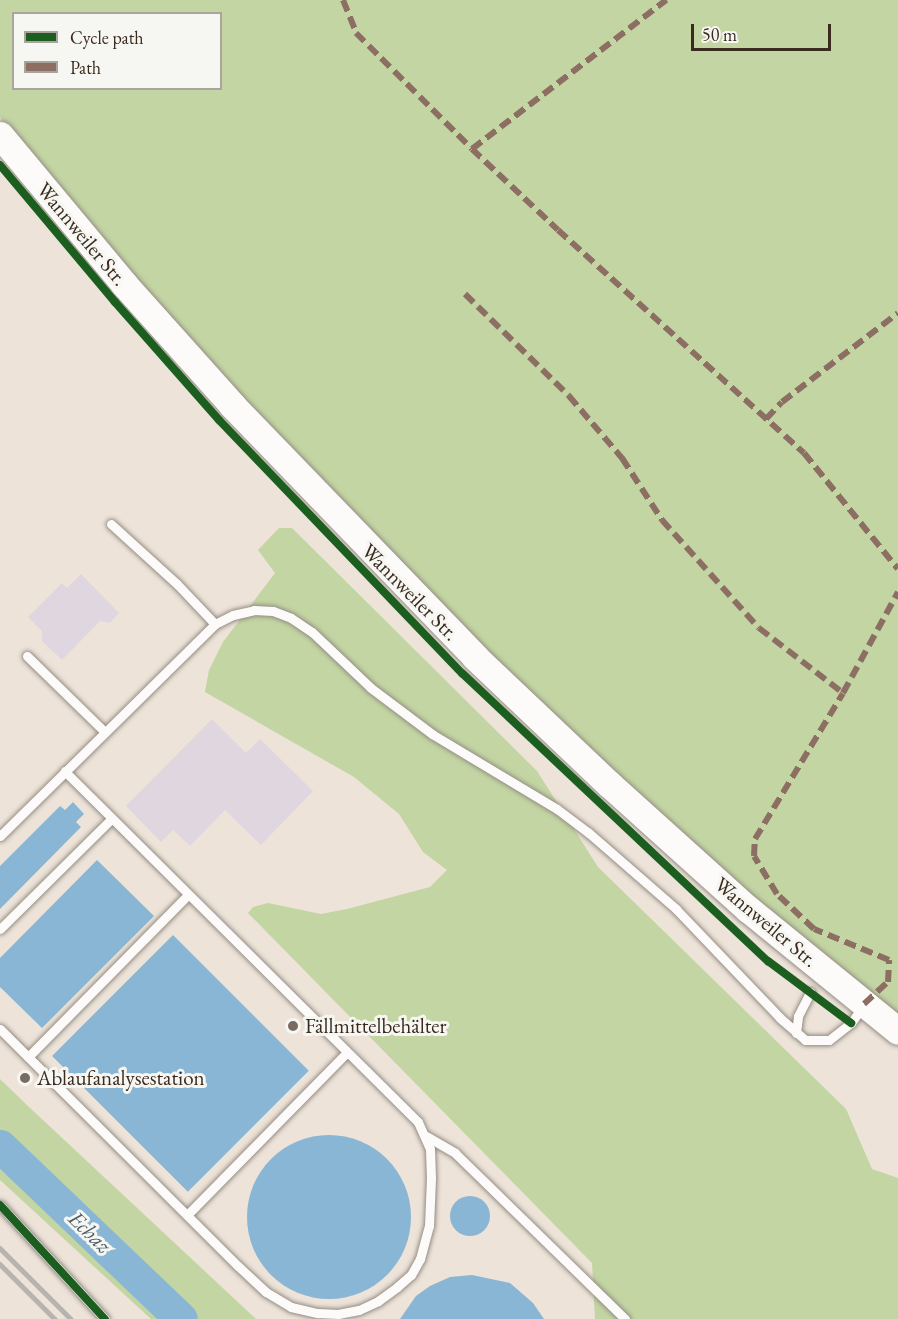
<!DOCTYPE html>
<meta charset="utf-8">
<style>
body{margin:0}
#map{position:relative;width:898px;height:1319px;overflow:hidden;background:#ede3d8;font-family:"EB Garamond",serif}
div>[style]{position:absolute}
[style*='--x']{left:calc(var(--x)*1px);top:calc(var(--y)*1px);width:calc(var(--w)*1px);rotate:calc(var(--a)*1deg)}
.green>*{inset:0;background:#c2d5a2}
.water>*{inset:0;background:#89b6d4;transform-origin:0 0}
.round{border-radius:50%}
.river>*{height:33px;margin:-16.5px;padding:0 16.5px;transform-origin:16.5px;border-radius:16.5px;background:#89b6d4}
.building>*{inset:0;background:#e0d6df}
.roads{filter:drop-shadow(0 0 2px #958d86) drop-shadow(0 0 2px #958d86)}
.service>*{height:9px;margin:-4.5px;padding:0 4.5px;transform-origin:4.5px;border-radius:4.5px;background:#fcfbf9}
.secondary>*{height:27px;margin:-13.5px;padding:0 13.5px;transform-origin:13.5px;border-radius:13.5px;background:#fcfbf9}
.rail>*{height:4.5px;margin:-2.25px;padding:0 2.25px;transform-origin:2.25px;border-radius:2.25px;background:#b7b3b0}
.quiet>*{height:6px;margin-top:-3px;transform-origin:0;background:repeating-linear-gradient(90deg,#8d6e63 0 12px,transparent 0 18px)}
.cycleway>*{height:8px;margin:-4px;padding:0 4px;transform-origin:4px;border-radius:4px;background:#1b5e20}
.dots>*{width:16px;height:16px;translate:-50% -50%;box-sizing:border-box;border:3px solid #f6f6f2;border-radius:50%}
span{translate:-50% -50%;white-space:nowrap;text-align:center;line-height:1.15;-webkit-text-stroke:6px #f6f6f2;paint-order:stroke}
.street-label{font-size:21px;color:#3b2a1e}
.poi-label{font-size:21px;color:#3b2a1e}
.left{translate:0 -50%;text-align:left}
.water-label{font-size:22px;color:#495a66;font-style:italic}
.legend{position:absolute;left:12px;top:12px;width:210px;height:78px;box-sizing:border-box;background:#f6f6f2;border:2px solid #aba49d;margin:0;padding:8px 10px;list-style:none;font-size:18px;color:#3b2a1e}
.legend li{display:flex;align-items:center;gap:12px;height:30px}
.legend b{width:30px;border:2px solid #aba49d}
.scale{position:absolute;left:691px;top:24px;width:140px;height:27px;box-sizing:border-box;border:3px solid #3b2a1e;border-top:0;padding-left:8px;font-size:18px;line-height:21px;white-space:nowrap;color:#3b2a1e;-webkit-text-stroke:4px #f6f6f2;paint-order:stroke}
</style>
<div id="map">
<div class="green">
<div style="clip-path:polygon(evenodd,0 0,898px 0,898px 1034px,746px 911px,222px 384px,21px 151px,0 117px,0 0,14px 14px,220px 14px,220px 88px,14px 88px,14px 14px)"></div>
<div style="clip-path:polygon(279px 528px,292px 528px,537px 771px,598px 867px,846px 1109px,872px 1169px,898px 1178px,898px 1319px,595px 1319px,592px 1263px,248px 913px,253px 907px,268px 903px,321px 914px,347px 909px,430px 887px,447px 870px,423px 852px,399px 814px,354px 777px,205px 692px,209px 670px,223px 642px,275px 573px,258px 550px)"></div>
<div style="clip-path:polygon(0 1079px,29px 1107px,256px 1319px,151px 1319px,0 1180px)"></div>
</div>
<div class="water">
<div style="clip-path:polygon(73px 802px,84px 814px,76px 822px,81px 827px,0 909px,0 866px,60px 806px,65px 810px)"></div>
<div style="clip-path:polygon(97px 860px,154px 916px,42px 1028px,0 987px,0 958px)"></div>
<div style="left:173px;top:935px;width:192px;height:171px;rotate:45deg"></div>
<div class="round" style="left:247px;top:1135px;width:164px;height:164px"></div>
<div class="round" style="left:450px;top:1196px;width:40px;height:40px"></div>
<div style="clip-path:polygon(472px 1275px,510px 1283px,533px 1303px,544px 1319px,400px 1319px,416px 1296px,430px 1286px,450px 1277px)"></div>
</div>
<div class="river">
<div style="--x:0;--y:1146;--w:250;--a:43.7"></div>
</div>
<div class="building">
<div style="clip-path:polygon(81px 574px,119px 613px,110px 623px,100px 621px,62px 660px,42px 641px,42px 631px,28px 617px,62px 583px,67px 588px)"></div>
<div style="clip-path:polygon(212px 719px,246px 753px,260px 739px,313px 791px,261px 845px,225px 810px,190px 846px,173px 830px,161px 842px,126px 806px)"></div>
</div>
<div class="roads">
<div class="service">
<div style="--x:111;--y:524;--w:89;--a:42.3"></div>
<div style="--x:177;--y:584;--w:55;--a:46.5"></div>
<div style="--x:27;--y:656;--w:109;--a:44.3"></div>
<div style="--x:0;--y:836;--w:302;--a:-44.6"></div>
<div style="--x:215;--y:624;--w:20;--a:-27"></div>
<div style="--x:233;--y:615;--w:22;--a:-13"></div>
<div style="--x:254;--y:610;--w:19;--a:3"></div>
<div style="--x:273;--y:611;--w:19;--a:21"></div>
<div style="--x:291;--y:618;--w:25;--a:34"></div>
<div style="--x:312;--y:632;--w:81;--a:43.5"></div>
<div style="--x:371;--y:688;--w:76;--a:37"></div>
<div style="--x:432;--y:734;--w:146;--a:31"></div>
<div style="--x:557;--y:809;--w:40;--a:37"></div>
<div style="--x:589;--y:833;--w:116;--a:41.1"></div>
<div style="--x:676;--y:909;--w:151;--a:46.3"></div>
<div style="--x:780;--y:1018;--w:33;--a:41"></div>
<div style="--x:805;--y:1040;--w:24;--a:0"></div>
<div style="--x:829;--y:1040;--w:28;--a:-38"></div>
<div style="--x:851;--y:1023;--w:21;--a:-55"></div>
<div style="--x:0;--y:929;--w:156;--a:-44.7"></div>
<div style="--x:0;--y:1029;--w:336;--a:44.9"></div>
<div style="--x:238;--y:1266;--w:38;--a:43"></div>
<div style="--x:266;--y:1292;--w:29;--a:31"></div>
<div style="--x:291;--y:1307;--w:28;--a:13"></div>
<div style="--x:318;--y:1313;--w:20;--a:3"></div>
<div style="--x:338;--y:1314;--w:21;--a:-11"></div>
<div style="--x:359;--y:1310;--w:21;--a:-25"></div>
<div style="--x:378;--y:1301;--w:24;--a:-36"></div>
<div style="--x:397;--y:1287;--w:18;--a:-41"></div>
<div style="--x:411;--y:1275;--w:18;--a:-61"></div>
<div style="--x:420;--y:1259;--w:34;--a:-75"></div>
<div style="--x:429;--y:1226;--w:48;--a:-87.6"></div>
<div style="--x:431;--y:1178;--w:29;--a:-92"></div>
<div style="--x:430;--y:1149;--w:30;--a:-114"></div>
<div style="--x:418;--y:1122;--w:498;--a:-135.2"></div>
<div style="--x:796;--y:1033;--w:17;--a:-83"></div>
<div style="--x:798;--y:1016;--w:27;--a:-63"></div>
<div style="--x:28;--y:1057;--w:228;--a:-45.4"></div>
<div style="--x:426;--y:1136;--w:34;--a:30"></div>
<div style="--x:455;--y:1153;--w:238;--a:44.3"></div>
<div style="--x:0;--y:1205;--w:155;--a:47.4"></div>
<div style="--x:188;--y:1214;--w:226;--a:-45.5"></div>
</div>
<div class="secondary">
<div style="--x:0;--y:135;--w:194;--a:50.2"></div>
<div style="--x:124;--y:284;--w:162;--a:48.2"></div>
<div style="--x:232;--y:405;--w:350;--a:46"></div>
<div style="--x:475;--y:657;--w:185;--a:43.5"></div>
<div style="--x:609;--y:784;--w:187;--a:42"></div>
<div style="--x:748;--y:909;--w:193;--a:39.1"></div>
</div>
</div>
<div class="rail">
<div style="--x:0;--y:1248;--w:100;--a:45"></div>
<div style="--x:0;--y:1264;--w:78;--a:45"></div>
</div>
<div class="quiet">
<div style="--x:343;--y:0;--w:35;--a:68"></div>
<div style="--x:356;--y:33;--w:164;--a:45"></div>
<div style="--x:472;--y:149;--w:118;--a:43.3"></div>
<div style="--x:558;--y:230;--w:332;--a:42.2"></div>
<div style="--x:804;--y:453;--w:149;--a:51"></div>
<div style="--x:472;--y:149;--w:245;--a:-37.5"></div>
<div style="--x:465;--y:294;--w:146;--a:44.4"></div>
<div style="--x:569;--y:396;--w:82;--a:49.5"></div>
<div style="--x:622;--y:458;--w:74;--a:57.2"></div>
<div style="--x:662;--y:520;--w:145;--a:48.1"></div>
<div style="--x:759;--y:628;--w:106;--a:37.7"></div>
<div style="--x:766;--y:419;--w:23;--a:-47"></div>
<div style="--x:782;--y:402;--w:146;--a:-37.5"></div>
<div style="--x:864;--y:1004;--w:33;--a:-43"></div>
<div style="--x:888;--y:982;--w:22;--a:-87"></div>
<div style="--x:889;--y:960;--w:81;--a:-157.5"></div>
<div style="--x:814;--y:929;--w:51;--a:-136.6"></div>
<div style="--x:777;--y:894;--w:44;--a:-121.2"></div>
<div style="--x:754;--y:856;--w:17;--a:-87"></div>
<div style="--x:755;--y:839;--w:170;--a:-58.9"></div>
<div style="--x:843;--y:693;--w:115;--a:-61.4"></div>
</div>
<div class="cycleway">
<div style="--x:0;--y:165;--w:179;--a:50"></div>
<div style="--x:115;--y:302;--w:157;--a:48.6"></div>
<div style="--x:219;--y:420;--w:352;--a:46.2"></div>
<div style="--x:463;--y:674;--w:419;--a:43.3"></div>
<div style="--x:768;--y:961;--w:104;--a:36.8"></div>
<div style="--x:0;--y:1205;--w:155;--a:47.4"></div>
</div>
<div class="dots">
<div style="left:293px;top:1026px;background:#796b5f"></div>
<div style="left:25px;top:1078px;background:#796b5f"></div>
</div>
<div class="street-label">
<span style="left:82px;top:234px;rotate:50deg">Wannweiler Str.</span>
<span style="left:410px;top:592px;rotate:45deg">Wannweiler Str.</span>
<span style="left:766px;top:922px;rotate:40deg">Wannweiler Str.</span>
</div>
<div class="poi-label">
<span class="left" style="left:305px;top:1026px">Fällmittelbehälter</span>
<span class="left" style="left:37px;top:1078px">Ablaufanalysestation</span>
</div>
<div class="water-label">
<span style="left:90px;top:1232px;rotate:44deg">Echaz</span>
</div>
<ul class="legend">
<li><b style="height:8px;background:#1b5e20"></b>Cycle path</li>
<li><b style="height:8px;background:#8d6e63"></b>Path</li>
</ul>
<div class="scale">50 m</div>
</div>
